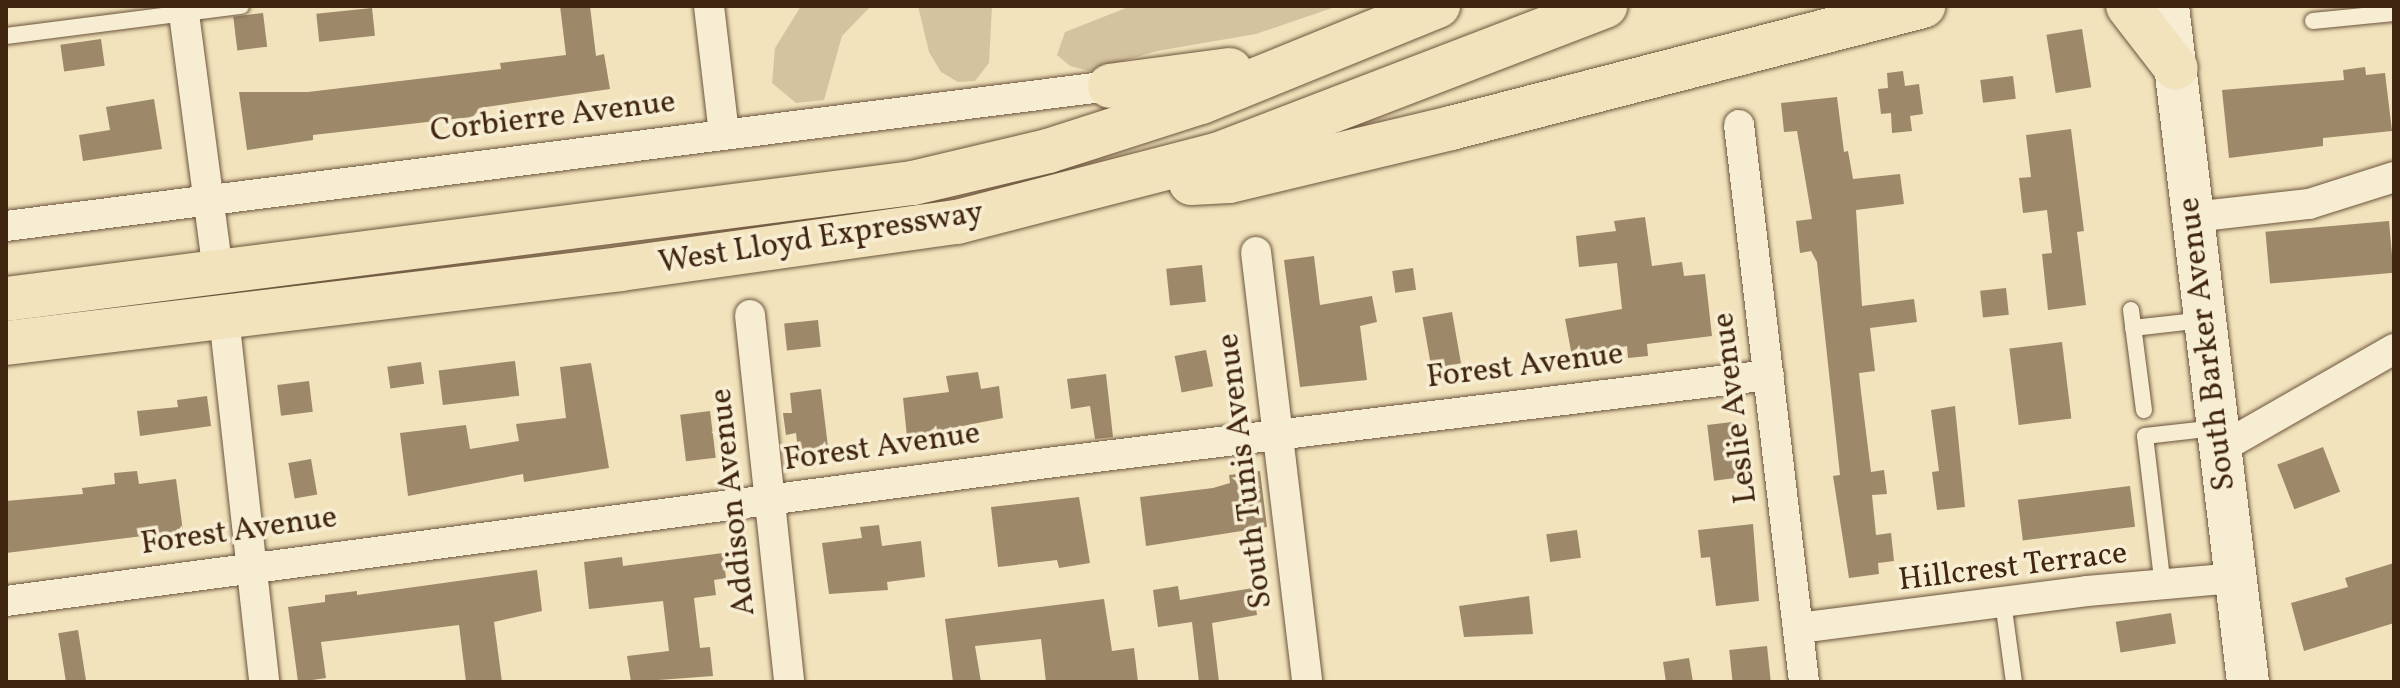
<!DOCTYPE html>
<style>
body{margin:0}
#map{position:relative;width:2400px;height:688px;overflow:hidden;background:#f2e3bc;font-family:Vollkorn,serif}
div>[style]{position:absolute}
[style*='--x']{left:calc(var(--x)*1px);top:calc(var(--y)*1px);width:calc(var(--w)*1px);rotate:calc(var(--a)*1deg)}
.green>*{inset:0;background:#d4c39f}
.building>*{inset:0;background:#9d886a;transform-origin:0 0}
.roads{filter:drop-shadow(0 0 2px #6c543c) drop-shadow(0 0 2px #6c543c)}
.service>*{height:16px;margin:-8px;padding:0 8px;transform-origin:8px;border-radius:8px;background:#f7edd3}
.minor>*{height:30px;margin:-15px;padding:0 15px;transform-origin:15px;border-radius:15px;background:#f7edd3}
.secondary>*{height:42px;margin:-21px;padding:0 21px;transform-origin:21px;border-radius:21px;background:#f7edd3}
.trunk>*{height:44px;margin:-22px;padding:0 22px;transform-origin:22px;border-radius:22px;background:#f2e3bc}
span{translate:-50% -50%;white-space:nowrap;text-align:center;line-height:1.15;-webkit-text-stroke:7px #f7edd3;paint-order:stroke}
.street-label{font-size:32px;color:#402511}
.frame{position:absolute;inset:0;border:8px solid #402511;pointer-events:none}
</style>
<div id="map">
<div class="green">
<div style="clip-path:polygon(801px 6px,871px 6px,842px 36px,824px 100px,796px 103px,772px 83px,775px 48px)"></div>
<div style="clip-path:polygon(918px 6px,992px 6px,989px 63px,975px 81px,958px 82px,941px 72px,929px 52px)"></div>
<div style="clip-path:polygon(1131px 6px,1338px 6px,1256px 34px,1157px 51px,1089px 71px,1070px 66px,1057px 55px,1065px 32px)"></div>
</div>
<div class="building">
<div style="clip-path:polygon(560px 6px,590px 6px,596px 56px,604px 54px,610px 89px,479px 108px,480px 116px,313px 135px,313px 140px,247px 150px,239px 92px,308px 92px,501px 69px,500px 63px,566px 55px)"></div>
<div style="left:372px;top:8px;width:28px;height:56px;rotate:84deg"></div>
<div style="left:263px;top:13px;width:34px;height:30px;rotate:83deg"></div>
<div style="left:2082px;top:29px;width:59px;height:36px;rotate:81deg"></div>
<div style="left:101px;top:39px;width:27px;height:41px;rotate:82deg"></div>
<div style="clip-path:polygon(2365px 67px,2366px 75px,2385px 73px,2392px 131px,2323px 138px,2323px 146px,2229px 158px,2222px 90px,2344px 80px,2343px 70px)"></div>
<div style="clip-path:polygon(1903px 71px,1905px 86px,1919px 84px,1923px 114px,1910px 116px,1912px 131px,1892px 133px,1891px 113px,1881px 114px,1878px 89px,1888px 88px,1887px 73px)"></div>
<div style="left:2013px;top:76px;width:23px;height:33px;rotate:83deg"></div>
<div style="clip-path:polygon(1837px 97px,1844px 152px,1848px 151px,1853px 179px,1900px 174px,1904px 204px,1856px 210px,1862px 306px,1914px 299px,1917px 322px,1870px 328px,1875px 371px,1859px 373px,1861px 392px,1871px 472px,1884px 470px,1887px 494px,1872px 495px,1876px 535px,1891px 533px,1894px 561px,1878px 563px,1879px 574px,1849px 578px,1833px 476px,1840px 475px,1817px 262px,1811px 251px,1800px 253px,1796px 221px,1812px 219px,1797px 131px,1784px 132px,1781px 103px)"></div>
<div style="clip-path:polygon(154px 99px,162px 149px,83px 161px,79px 135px,110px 130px,106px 107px)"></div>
<div style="clip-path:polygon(2071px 129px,2084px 231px,2077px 232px,2086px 305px,2048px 310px,2042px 254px,2052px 253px,2047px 210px,2023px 213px,2019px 178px,2031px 177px,2026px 135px)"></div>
<div style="clip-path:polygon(1645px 217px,1652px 266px,1682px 262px,1684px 276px,1705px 274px,1712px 336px,1647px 344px,1648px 356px,1628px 358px,1627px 346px,1572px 356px,1565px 319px,1622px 309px,1617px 263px,1579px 267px,1576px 236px,1616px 231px,1614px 221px)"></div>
<div style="left:2389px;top:221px;width:52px;height:124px;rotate:85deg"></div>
<div style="clip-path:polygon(1314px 256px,1320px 305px,1372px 296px,1377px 322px,1360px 326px,1367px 380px,1300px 387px,1284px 260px)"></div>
<div style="left:1202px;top:265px;width:37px;height:36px;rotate:84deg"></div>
<div style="left:1413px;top:268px;width:22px;height:21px;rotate:82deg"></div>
<div style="left:2006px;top:288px;width:27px;height:26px;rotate:84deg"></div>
<div style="left:1452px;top:312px;width:52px;height:30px;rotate:80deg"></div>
<div style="left:818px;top:320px;width:27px;height:34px;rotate:84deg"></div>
<div style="left:2062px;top:342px;width:77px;height:53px;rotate:83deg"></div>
<div style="left:1206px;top:350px;width:37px;height:32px;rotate:79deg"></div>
<div style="left:515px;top:361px;width:35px;height:77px;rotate:83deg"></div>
<div style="left:421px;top:362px;width:22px;height:34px;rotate:82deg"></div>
<div style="clip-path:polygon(591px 363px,609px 468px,524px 482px,523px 474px,408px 496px,400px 433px,466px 425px,470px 449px,519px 441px,516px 424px,566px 418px,560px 367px)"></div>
<div style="clip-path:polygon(978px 372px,981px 389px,999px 386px,1003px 418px,907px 437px,903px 398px,949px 392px,946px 376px)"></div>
<div style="clip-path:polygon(1106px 374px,1113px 437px,1095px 439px,1090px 406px,1071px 409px,1067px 379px)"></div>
<div style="left:309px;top:381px;width:31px;height:32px;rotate:83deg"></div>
<div style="clip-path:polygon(821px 389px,828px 447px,798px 450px,796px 433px,786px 435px,783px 413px,792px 413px,790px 393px)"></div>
<div style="clip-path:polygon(207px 396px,211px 426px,140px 436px,137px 411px,178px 407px,177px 400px)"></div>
<div style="clip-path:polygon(1955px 406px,1965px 507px,1937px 510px,1932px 472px,1939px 471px,1931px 410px)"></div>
<div style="left:710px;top:411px;width:47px;height:30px;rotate:83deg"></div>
<div style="left:1732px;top:422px;width:56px;height:25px;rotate:83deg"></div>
<div style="left:2323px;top:447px;width:48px;height:49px;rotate:69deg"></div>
<div style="left:311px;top:459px;width:36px;height:23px;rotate:80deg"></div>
<div style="clip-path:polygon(137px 471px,139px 484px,176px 479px,183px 531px,6px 553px,6px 501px,83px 494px,82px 488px,115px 484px,114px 473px)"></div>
<div style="clip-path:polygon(1260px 471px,1267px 527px,1146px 546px,1140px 497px,1213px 488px,1230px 483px,1229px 475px)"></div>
<div style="left:2130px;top:486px;width:41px;height:113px;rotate:83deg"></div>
<div style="clip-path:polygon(1079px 497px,1090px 563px,1059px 568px,1057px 560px,998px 567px,991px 507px)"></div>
<div style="clip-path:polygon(1753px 524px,1759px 601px,1716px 606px,1710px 557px,1701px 558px,1698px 530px)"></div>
<div style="clip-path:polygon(879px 525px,882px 546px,921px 541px,925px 577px,887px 582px,888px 590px,829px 594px,822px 543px,862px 538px,860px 527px)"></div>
<div style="left:1577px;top:530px;width:28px;height:31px;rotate:82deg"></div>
<div style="clip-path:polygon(723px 553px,726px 578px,714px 580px,716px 595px,694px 598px,700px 648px,710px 647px,713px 676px,631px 682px,627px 656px,669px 651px,663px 601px,589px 609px,584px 562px,622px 557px,623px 566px)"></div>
<div style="clip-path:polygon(2394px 563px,2394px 623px,2304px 651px,2291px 603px,2348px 587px,2345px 578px)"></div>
<div style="clip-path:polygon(537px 570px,542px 611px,494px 622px,502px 682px,466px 682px,459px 625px,321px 642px,326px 678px,298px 682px,288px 607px,325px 602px,325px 595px,357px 591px,357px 595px)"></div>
<div style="clip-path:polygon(1178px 586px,1180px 600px,1253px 588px,1257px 615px,1212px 623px,1219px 682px,1199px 682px,1192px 622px,1158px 627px,1153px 590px)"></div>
<div style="clip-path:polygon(1529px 596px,1533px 634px,1464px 637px,1459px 606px)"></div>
<div style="clip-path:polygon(1104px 599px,1112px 651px,1134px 648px,1138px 682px,1046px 682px,1041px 639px,975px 646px,981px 682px,953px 682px,945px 619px)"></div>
<div style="left:2171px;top:613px;width:31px;height:56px;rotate:81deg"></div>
<div style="left:78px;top:630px;width:53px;height:20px;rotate:81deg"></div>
<div style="left:1767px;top:646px;width:36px;height:38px;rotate:84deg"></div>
<div style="clip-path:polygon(1689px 658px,1693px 682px,1666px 682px,1663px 662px)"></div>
</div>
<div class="roads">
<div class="service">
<div style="--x:2313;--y:21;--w:81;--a:-5.6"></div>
<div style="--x:6;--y:36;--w:237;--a:-7.3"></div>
<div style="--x:2131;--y:310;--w:101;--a:82.6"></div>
<div style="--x:2133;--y:328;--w:70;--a:-6.5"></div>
<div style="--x:2163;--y:587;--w:152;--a:-96.8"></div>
<div style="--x:2145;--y:436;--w:70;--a:-6.5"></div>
<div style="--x:2003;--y:602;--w:81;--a:82.2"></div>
</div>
<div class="minor">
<div style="--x:183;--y:6;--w:268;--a:82.5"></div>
<div style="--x:709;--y:6;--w:128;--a:83.3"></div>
<div style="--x:1739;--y:125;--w:561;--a:83.34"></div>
<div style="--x:2193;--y:217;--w:117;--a:-6.4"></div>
<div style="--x:2309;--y:204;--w:89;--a:-17.6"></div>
<div style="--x:6;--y:226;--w:1113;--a:-7.23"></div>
<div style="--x:1256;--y:252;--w:433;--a:83.2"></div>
<div style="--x:750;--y:315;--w:369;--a:83.9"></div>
<div style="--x:224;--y:317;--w:367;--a:83.7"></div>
<div style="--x:2221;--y:448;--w:199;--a:-29.8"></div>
<div style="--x:6;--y:601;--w:1058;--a:-7.55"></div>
<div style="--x:1055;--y:462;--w:719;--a:-6.95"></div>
<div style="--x:1799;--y:628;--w:290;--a:-7.3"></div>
<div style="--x:2087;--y:591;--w:150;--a:-5"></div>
</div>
<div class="secondary">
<div style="--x:2168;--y:6;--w:681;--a:83.25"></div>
</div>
<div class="trunk">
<div style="--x:2128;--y:6;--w:78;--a:52.3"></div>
<div style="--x:1110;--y:86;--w:121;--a:-7.6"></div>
<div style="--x:1191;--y:183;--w:38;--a:-3"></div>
<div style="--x:1229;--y:181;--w:228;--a:-13.4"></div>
<div style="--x:1451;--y:128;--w:488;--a:-14.5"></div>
<div style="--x:6;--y:299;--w:914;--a:-7.29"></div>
<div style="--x:913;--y:183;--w:139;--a:-13.3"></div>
<div style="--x:1048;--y:151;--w:161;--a:-17.8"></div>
<div style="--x:1201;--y:102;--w:256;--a:-22.1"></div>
<div style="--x:6;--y:343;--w:619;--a:-6.86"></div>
<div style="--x:621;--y:269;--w:339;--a:-8"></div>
<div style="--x:957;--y:222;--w:268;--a:-14.5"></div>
<div style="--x:1217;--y:155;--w:416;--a:-21"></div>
</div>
</div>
<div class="street-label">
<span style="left:553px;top:118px;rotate:-7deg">Corbierre Avenue</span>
<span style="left:821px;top:239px;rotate:-9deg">West Lloyd Expressway</span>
<span style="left:2208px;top:344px;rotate:-97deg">South Barker Avenue</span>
<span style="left:1525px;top:367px;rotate:-7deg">Forest Avenue</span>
<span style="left:1736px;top:408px;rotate:-97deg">Leslie Avenue</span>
<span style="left:882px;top:448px;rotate:-8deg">Forest Avenue</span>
<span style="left:1246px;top:471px;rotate:-97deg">South Tunis Avenue</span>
<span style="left:734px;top:502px;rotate:-96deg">Addison Avenue</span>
<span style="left:239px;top:532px;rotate:-8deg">Forest Avenue</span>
<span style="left:2013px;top:568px;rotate:-7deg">Hillcrest Terrace</span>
</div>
<div class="frame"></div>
</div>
